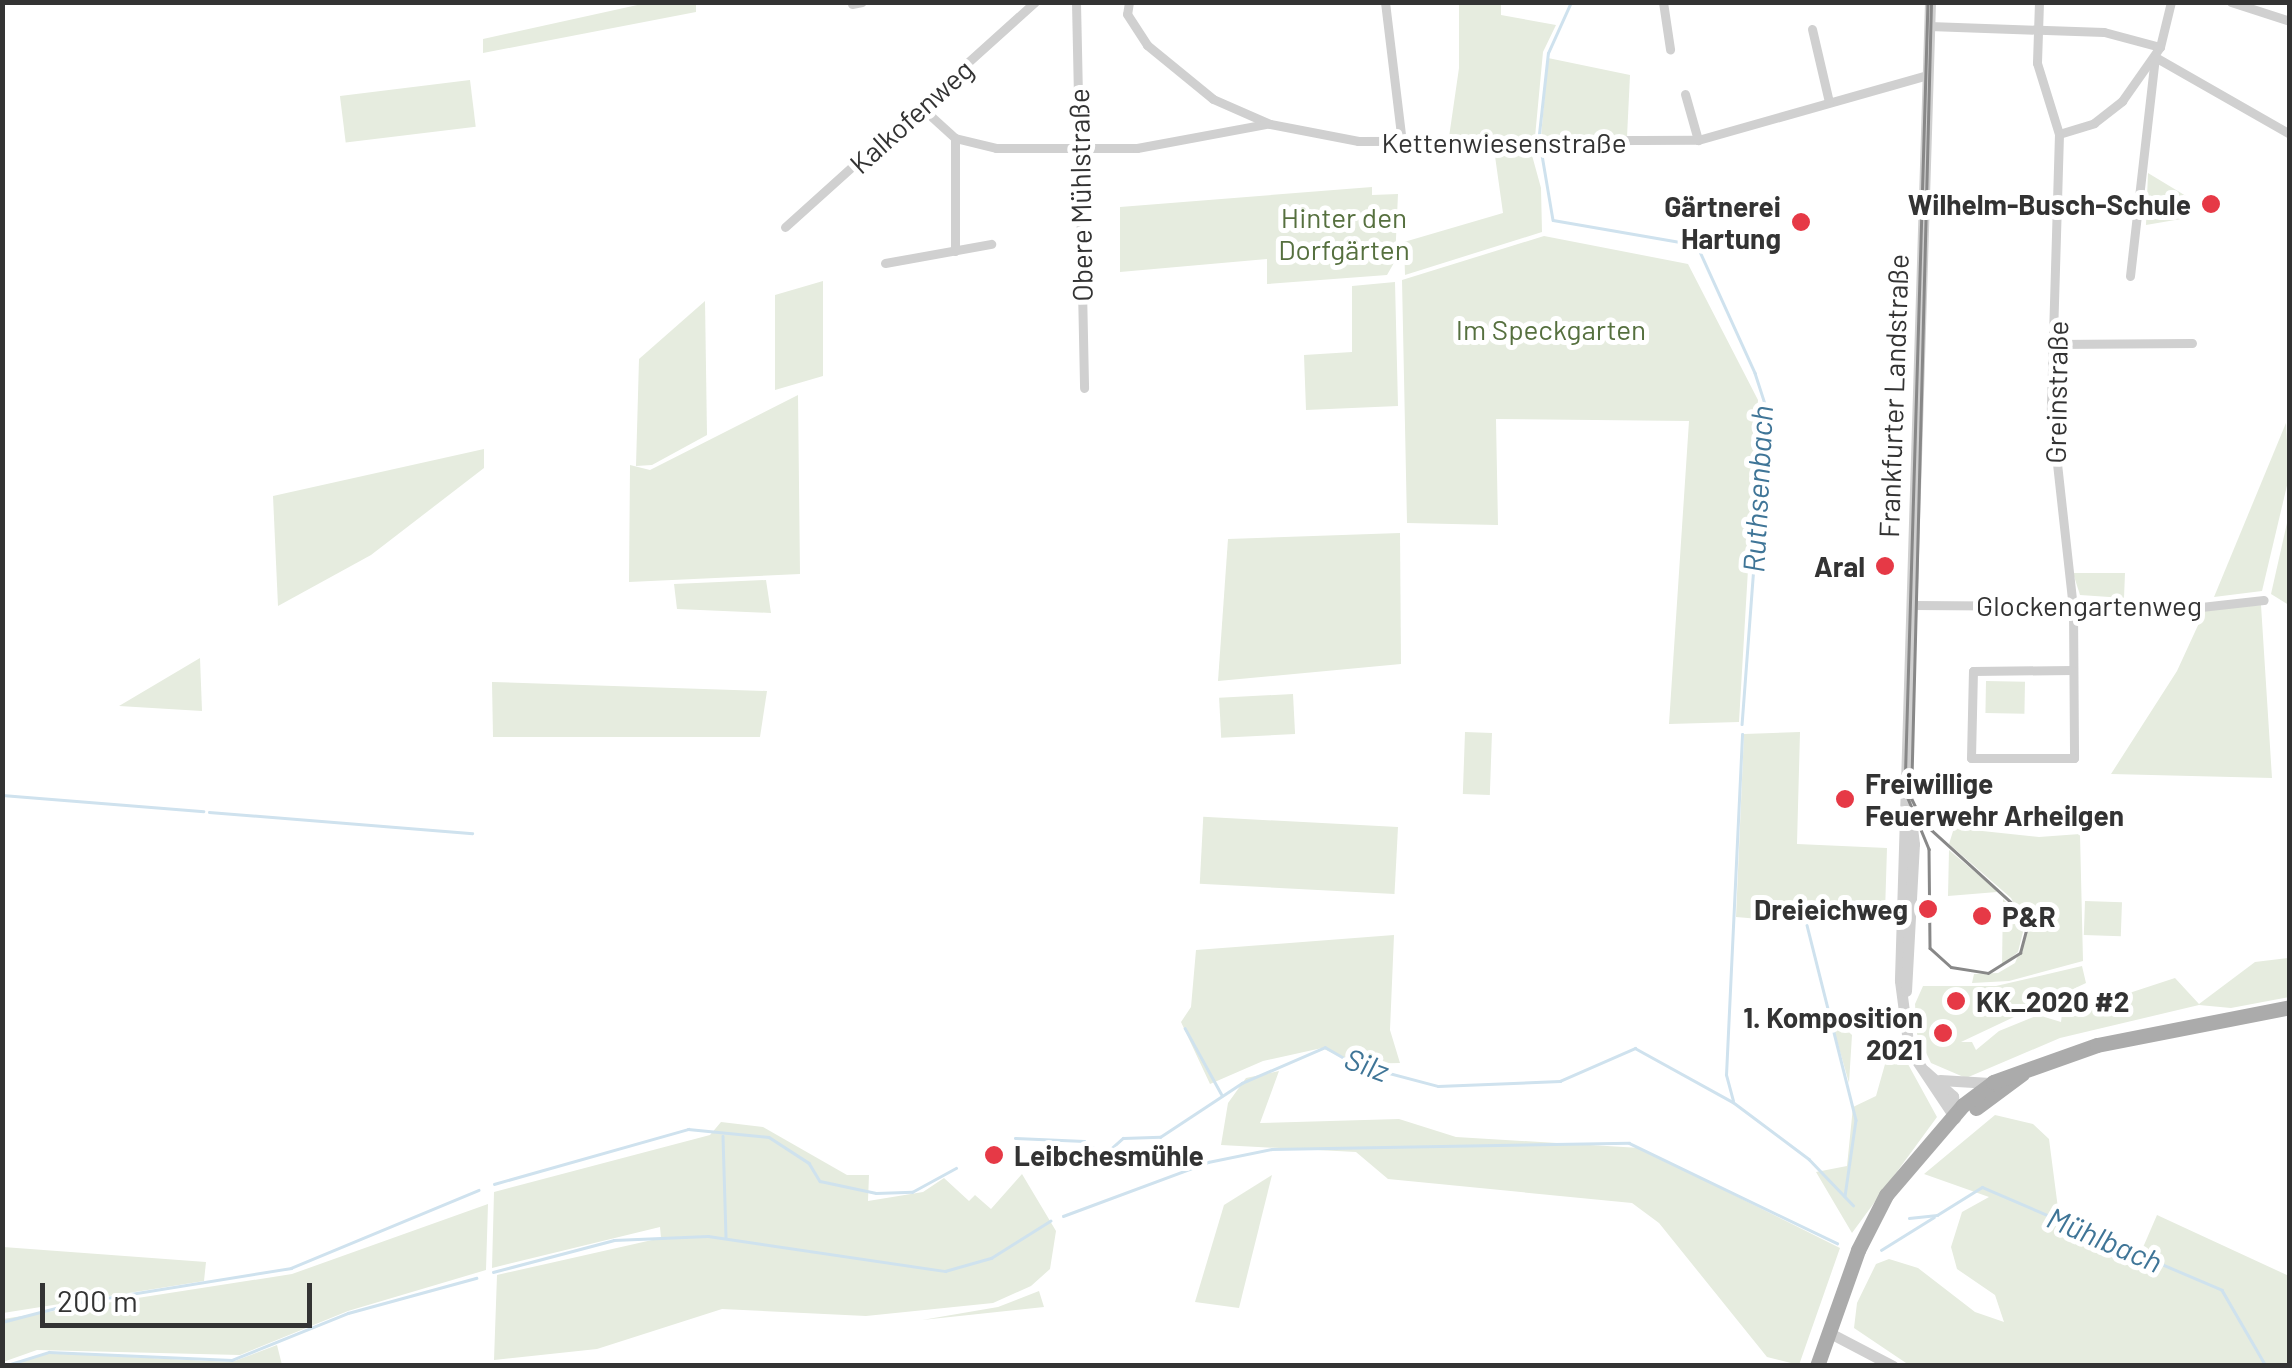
<!DOCTYPE html>
<meta charset="utf-8">
<style>
body{margin:0}
#map{position:relative;width:2292px;height:1368px;overflow:hidden;background:#fff;font-family:Barlow,sans-serif}
div>[style]{position:absolute}
[style*='--x']{left:calc(var(--x)*1px);top:calc(var(--y)*1px);width:calc(var(--w)*1px);rotate:calc(var(--a)*1deg)}
.green>*{inset:0;background:#e6ecdf;transform-origin:0 0}
.stream>*{height:2.5px;margin:-1.25px;padding:0 1.25px;transform-origin:1.25px;border-radius:1.25px;background:#cfe2ee}
.minor>*{height:9px;margin:-4.5px;padding:0 4.5px;transform-origin:4.5px;border-radius:4.5px;background:#d0d0d0}
.tertiary>*{height:11px;margin:-5.5px;padding:0 5.5px;transform-origin:5.5px;border-radius:5.5px;background:#d0d0d0}
.primary>*{height:15px;margin:-7.5px;padding:0 7.5px;transform-origin:7.5px;border-radius:7.5px;background:#ababab}
.tram>*{height:2.5px;margin:-1.25px;padding:0 1.25px;transform-origin:1.25px;border-radius:1.25px;background:#888}
.dots>*{width:28px;height:28px;translate:-50% -50%;box-sizing:border-box;border:5px solid #fff;border-radius:50%}
span{translate:-50% -50%;white-space:nowrap;text-align:center;line-height:1.15;-webkit-text-stroke:10px #fff;paint-order:stroke}
.street-label{font-size:28px;color:#333}
.poi-label{font-size:28px;color:#333;font-weight:700}
.right{translate:-100% -50%;text-align:right}
.left{translate:0 -50%;text-align:left}
.park-label{font-size:28px;color:#56703f}
.water-label{font-size:30px;color:#3f7597;font-style:italic}
.frame{position:absolute;inset:0;border:5px solid #333;pointer-events:none}
.scale{position:absolute;left:40px;top:1283px;width:272px;height:45px;box-sizing:border-box;border:5px solid #333;border-top:0;padding-left:12px;font-size:30px;line-height:35px;white-space:nowrap;color:#333;-webkit-text-stroke:8px #fff;paint-order:stroke}
</style>
<div id="map">
<div class="green">
<div style="clip-path:polygon(651px 2px,696px 3px,696px 12px,483px 53px,483px 39px)"></div>
<div style="clip-path:polygon(1459px 3px,1501px 3px,1501px 15px,1556px 25px,1543px 52px,1535px 137px,1449px 137px,1459px 68px)"></div>
<div style="clip-path:polygon(1548px 58px,1630px 75px,1627px 137px,1541px 137px)"></div>
<div style="left:470px;top:80px;width:47px;height:131px;rotate:83deg"></div>
<div style="clip-path:polygon(1530px 148px,1541px 188px,1542px 232px,1405px 275px,1404px 242px,1503px 213px,1494px 149px)"></div>
<div style="clip-path:polygon(2148px 173px,2186px 196px,2181px 219px,2146px 225px)"></div>
<div style="clip-path:polygon(1372px 187px,1372px 195px,1398px 194px,1395px 261px,1387px 275px,1267px 284px,1267px 259px,1120px 272px,1120px 207px)"></div>
<div style="clip-path:polygon(1544px 236px,1688px 264px,1758px 400px,1739px 722px,1669px 724px,1689px 421px,1496px 419px,1498px 525px,1407px 523px,1402px 280px)"></div>
<div style="clip-path:polygon(823px 281px,823px 376px,775px 390px,775px 295px)"></div>
<div style="clip-path:polygon(1395px 282px,1398px 406px,1306px 410px,1304px 355px,1352px 352px,1352px 286px)"></div>
<div style="clip-path:polygon(705px 301px,707px 435px,652px 465px,636px 466px,639px 359px)"></div>
<div style="clip-path:polygon(798px 395px,800px 574px,629px 582px,630px 465px,650px 470px)"></div>
<div style="clip-path:polygon(2286px 423px,2289px 477px,2262px 591px,2214px 597px)"></div>
<div style="clip-path:polygon(484px 449px,484px 468px,371px 555px,278px 606px,273px 496px)"></div>
<div style="clip-path:polygon(2289px 514px,2290px 605px,2289px 605px,2271px 594px)"></div>
<div style="clip-path:polygon(1400px 533px,1401px 664px,1218px 681px,1228px 539px)"></div>
<div style="clip-path:polygon(2073px 573px,2125px 573px,2124px 598px,2080px 595px)"></div>
<div style="clip-path:polygon(766px 580px,771px 613px,677px 609px,674px 584px)"></div>
<div style="clip-path:polygon(2261px 605px,2272px 778px,2111px 774px,2177px 671px,2205px 610px)"></div>
<div style="clip-path:polygon(200px 658px,202px 711px,119px 706px)"></div>
<div style="left:1986px;top:681px;width:39px;height:32px;rotate:1deg"></div>
<div style="clip-path:polygon(492px 682px,767px 691px,760px 737px,493px 737px)"></div>
<div style="left:1293px;top:694px;width:40px;height:74px;rotate:87deg"></div>
<div style="left:1465px;top:732px;width:27px;height:62px;rotate:2deg"></div>
<div style="clip-path:polygon(1800px 732px,1797px 844px,1887px 848px,1885px 913px,1807px 911px,1805px 923px,1736px 917px,1744px 734px)"></div>
<div style="left:1398px;top:827px;width:67px;height:195px;rotate:93deg"></div>
<div style="clip-path:polygon(1954px 828px,2039px 837px,2080px 834px,2083px 961px,2009px 981px,1972px 983px,1974px 974px,1998px 973px,2015px 963px,2028px 931px,2011px 898px,1949px 844px)"></div>
<div style="clip-path:polygon(1949px 850px,1994px 888px,1997px 892px,1948px 896px)"></div>
<div style="clip-path:polygon(2003px 899px,2017px 912px,2023px 932px,2018px 952px,2002px 965px)"></div>
<div style="left:2085px;top:901px;width:37px;height:34px;rotate:2deg"></div>
<div style="clip-path:polygon(1394px 935px,1390px 1030px,1400px 1063px,1355px 1064px,1322px 1048px,1263px 1061px,1210px 1084px,1181px 1022px,1191px 1007px,1196px 950px)"></div>
<div style="clip-path:polygon(2289px 958px,2289px 997px,2231px 1008px,2199px 1005px,2060px 1038px,1966px 1078px,1931px 1063px,1917px 1034px,1915px 1004px,1923px 986px,1996px 986px,2082px 966px,2086px 983px,1961px 1042px,1972px 1042px,1976px 1050px,1999px 1031px,2038px 1015px,2061px 1022px,2064px 998px,2090px 993px,2093px 1001px,2108px 1000px,2175px 978px,2199px 1004px,2255px 962px)"></div>
<div style="clip-path:polygon(1829px 1013px,1852px 1035px,1849px 1083px)"></div>
<div style="clip-path:polygon(1889px 1050px,1895px 1065px,1903px 1055px,1937px 1117px,1852px 1233px,1816px 1172px,1847px 1166px,1853px 1107px,1876px 1096px)"></div>
<div style="clip-path:polygon(1279px 1071px,1260px 1123px,1399px 1119px,1456px 1137px,1640px 1148px,1840px 1248px,1799px 1365px,1767px 1357px,1659px 1223px,1632px 1203px,1388px 1179px,1356px 1152px,1221px 1145px,1228px 1103px,1246px 1078px)"></div>
<div style="clip-path:polygon(1995px 1115px,2033px 1124px,2049px 1139px,2059px 1216px,2141px 1252px,2157px 1215px,2289px 1276px,2289px 1365px,1909px 1365px,1854px 1328px,1857px 1303px,1876px 1264px,1889px 1259px,1918px 1268px,1975px 1312px,2004px 1322px,1995px 1295px,1957px 1269px,1951px 1247px,1962px 1212px,1989px 1197px,1924px 1174px)"></div>
<div style="clip-path:polygon(721px 1122px,763px 1127px,847px 1175px,869px 1175px,868px 1201px,923px 1192px,944px 1178px,969px 1201px,975px 1195px,991px 1209px,1022px 1174px,1056px 1231px,1050px 1269px,1031px 1286px,993px 1303px,866px 1316px,722px 1309px,597px 1349px,494px 1360px,497px 1275px,661px 1238px,660px 1227px,492px 1268px,494px 1192px,710px 1135px)"></div>
<div style="clip-path:polygon(1272px 1175px,1239px 1308px,1195px 1302px,1224px 1205px)"></div>
<div style="clip-path:polygon(488px 1204px,486px 1270px,348px 1311px,240px 1355px,37px 1350px,3px 1362px,3px 1319px,292px 1274px)"></div>
<div style="clip-path:polygon(3px 1247px,206px 1262px,204px 1281px,3px 1313px)"></div>
<div style="clip-path:polygon(1039px 1291px,1044px 1307px,922px 1320px,998px 1307px)"></div>
<div style="clip-path:polygon(277px 1345px,282px 1365px,5px 1365px,49px 1353px,232px 1362px)"></div>
</div>
<div class="stream">
<div style="--x:1539;--y:134;--w:81;--a:-83.7"></div>
<div style="--x:1548;--y:53;--w:56;--a:-65.7"></div>
<div style="--x:1541;--y:149;--w:72;--a:80.4"></div>
<div style="--x:1553;--y:220;--w:146;--a:9.8"></div>
<div style="--x:1697;--y:245;--w:141;--a:65.6"></div>
<div style="--x:1755;--y:373;--w:35;--a:72"></div>
<div style="--x:1766;--y:406;--w:319;--a:94.3"></div>
<div style="--x:2;--y:795;--w:202;--a:4.6"></div>
<div style="--x:209;--y:812;--w:264;--a:4.6"></div>
<div style="--x:1807;--y:925;--w:201;--a:75.9"></div>
<div style="--x:1856;--y:1120;--w:77;--a:98.2"></div>
<div style="--x:1185;--y:1028;--w:77;--a:61.1"></div>
<div style="--x:1733;--y:1101;--w:27;--a:-105"></div>
<div style="--x:1726;--y:1075;--w:341;--a:-87.3"></div>
<div style="--x:723;--y:1136;--w:102;--a:88.3"></div>
<div style="--x:1015;--y:1138;--w:69;--a:2.5"></div>
<div style="--x:1084;--y:1141;--w:24;--a:35"></div>
<div style="--x:1104;--y:1155;--w:25;--a:-42"></div>
<div style="--x:1123;--y:1138;--w:37;--a:-2"></div>
<div style="--x:1160;--y:1137;--w:98;--a:-33.4"></div>
<div style="--x:1242;--y:1083;--w:90;--a:-23.4"></div>
<div style="--x:1325;--y:1047;--w:34;--a:30"></div>
<div style="--x:1355;--y:1064;--w:86;--a:14.8"></div>
<div style="--x:1438;--y:1086;--w:122;--a:-2.3"></div>
<div style="--x:1560;--y:1081;--w:82;--a:-23.7"></div>
<div style="--x:1635;--y:1048;--w:112;--a:28.9"></div>
<div style="--x:1733;--y:1102;--w:95;--a:36.9"></div>
<div style="--x:1809;--y:1159;--w:64;--a:46.3"></div>
<div style="--x:494;--y:1184;--w:202;--a:-15.8"></div>
<div style="--x:688;--y:1129;--w:81;--a:5.6"></div>
<div style="--x:769;--y:1137;--w:48;--a:33"></div>
<div style="--x:809;--y:1163;--w:21;--a:59"></div>
<div style="--x:820;--y:1181;--w:57;--a:12.1"></div>
<div style="--x:876;--y:1193;--w:36;--a:-2"></div>
<div style="--x:912;--y:1192;--w:50;--a:-28.6"></div>
<div style="--x:1063;--y:1216;--w:155;--a:-20.4"></div>
<div style="--x:1208;--y:1162;--w:65;--a:-11.5"></div>
<div style="--x:1272;--y:1149;--w:357;--a:-1"></div>
<div style="--x:1629;--y:1143;--w:231;--a:25.7"></div>
<div style="--x:1909;--y:1218;--w:28;--a:-6"></div>
<div style="--x:1937;--y:1215;--w:53;--a:-31.9"></div>
<div style="--x:1982;--y:1187;--w:261;--a:23.2"></div>
<div style="--x:2222;--y:1290;--w:88;--a:59.9"></div>
<div style="--x:1881;--y:1250;--w:62;--a:-31.9"></div>
<div style="--x:493;--y:1272;--w:125;--a:-14.8"></div>
<div style="--x:614;--y:1240;--w:94;--a:-2.4"></div>
<div style="--x:708;--y:1236;--w:240;--a:8.4"></div>
<div style="--x:945;--y:1271;--w:48;--a:-15.8"></div>
<div style="--x:991;--y:1258;--w:70;--a:-32.1"></div>
<div style="--x:2;--y:1322;--w:75;--a:-14.6"></div>
<div style="--x:75;--y:1303;--w:219;--a:-9.2"></div>
<div style="--x:291;--y:1268;--w:203;--a:-22.6"></div>
<div style="--x:4;--y:1366;--w:47;--a:-17.3"></div>
<div style="--x:49;--y:1352;--w:183;--a:2.5"></div>
<div style="--x:232;--y:1360;--w:125;--a:-22.1"></div>
<div style="--x:348;--y:1313;--w:133;--a:-15.3"></div>
</div>
<div class="minor">
<div style="--x:1076;--y:2;--w:386;--a:88.8"></div>
<div style="--x:1129;--y:2;--w:12;--a:99"></div>
<div style="--x:1127;--y:14;--w:37;--a:57"></div>
<div style="--x:1147;--y:45;--w:85;--a:39.3"></div>
<div style="--x:1213;--y:99;--w:62;--a:23.7"></div>
<div style="--x:1270;--y:124;--w:90;--a:10.9"></div>
<div style="--x:1358;--y:141;--w:340;--a:-0.2"></div>
<div style="--x:1698;--y:140;--w:238;--a:-15.8"></div>
<div style="--x:1385;--y:2;--w:142;--a:83.1"></div>
<div style="--x:1663;--y:2;--w:48;--a:81.5"></div>
<div style="--x:2039;--y:2;--w:61;--a:91.9"></div>
<div style="--x:2037;--y:63;--w:74;--a:72.8"></div>
<div style="--x:2059;--y:134;--w:275;--a:91.7"></div>
<div style="--x:2051;--y:409;--w:200;--a:83.7"></div>
<div style="--x:2073;--y:608;--w:150;--a:89.6"></div>
<div style="--x:2074;--y:758;--w:103;--a:180"></div>
<div style="--x:1971;--y:758;--w:87;--a:-88.7"></div>
<div style="--x:1973;--y:671;--w:99;--a:-0.6"></div>
<div style="--x:2231;--y:2;--w:62;--a:17.9"></div>
<div style="--x:852;--y:4;--w:10;--a:-11"></div>
<div style="--x:1929;--y:26;--w:175;--a:2"></div>
<div style="--x:2104;--y:32;--w:58;--a:15"></div>
<div style="--x:1812;--y:29;--w:75;--a:76.9"></div>
<div style="--x:2155;--y:57;--w:155;--a:29.7"></div>
<div style="--x:1685;--y:94;--w:48;--a:74.2"></div>
<div style="--x:922;--y:108;--w:45;--a:42.3"></div>
<div style="--x:955;--y:138;--w:42;--a:13.7"></div>
<div style="--x:996;--y:148;--w:141;--a:0"></div>
<div style="--x:1137;--y:148;--w:132;--a:-10.5"></div>
<div style="--x:2059;--y:134;--w:37;--a:-17"></div>
<div style="--x:2094;--y:123;--w:36;--a:-38"></div>
<div style="--x:2122;--y:101;--w:66;--a:-54.9"></div>
<div style="--x:2160;--y:47;--w:46;--a:-76.3"></div>
<div style="--x:955;--y:138;--w:113;--a:90"></div>
<div style="--x:785;--y:227;--w:336;--a:-42"></div>
<div style="--x:885;--y:263;--w:108;--a:-10.2"></div>
<div style="--x:2130;--y:276;--w:220;--a:-83.5"></div>
<div style="--x:2055;--y:344;--w:137;--a:-0.4"></div>
<div style="--x:1913;--y:605;--w:288;--a:0.4"></div>
<div style="--x:2201;--y:607;--w:63;--a:-6.3"></div>
</div>
<div class="tertiary">
<div style="--x:1930;--y:2;--w:979;--a:91.76"></div>
<div style="--x:1900;--y:981;--w:69;--a:82.5"></div>
<div style="--x:1909;--y:1049;--w:83;--a:56.3"></div>
<div style="--x:1906;--y:991;--w:147;--a:-86.9"></div>
<div style="--x:1914;--y:844;--w:34;--a:-97"></div>
<div style="--x:1925;--y:1071;--w:38;--a:42"></div>
<div style="--x:1953;--y:1096;--w:18;--a:84"></div>
<div style="--x:1940;--y:1080;--w:50;--a:3.4"></div>
<div style="--x:1828;--y:1332;--w:73;--a:27.6"></div>
</div>
<div class="primary">
<div style="--x:1976;--y:1108;--w:57;--a:-36.5"></div>
<div style="--x:1817;--y:1366;--w:123;--a:-70.5"></div>
<div style="--x:1858;--y:1250;--w:62;--a:-63"></div>
<div style="--x:1886;--y:1195;--w:118;--a:-49.5"></div>
<div style="--x:1963;--y:1105;--w:38;--a:-37"></div>
<div style="--x:1993;--y:1082;--w:110;--a:-19.6"></div>
<div style="--x:2097;--y:1045;--w:197;--a:-11.1"></div>
</div>
<div class="tram">
<div style="--x:1928;--y:2;--w:789;--a:91.67"></div>
<div style="--x:1905;--y:791;--w:63;--a:67.5"></div>
<div style="--x:1929;--y:849;--w:99;--a:89.4"></div>
<div style="--x:1930;--y:948;--w:28;--a:42"></div>
<div style="--x:1951;--y:967;--w:37;--a:9"></div>
<div style="--x:1988;--y:973;--w:38;--a:-32"></div>
<div style="--x:2020;--y:953;--w:23;--a:-75"></div>
<div style="--x:2026;--y:931;--w:22;--a:-108"></div>
<div style="--x:2019;--y:910;--w:130;--a:-137.8"></div>
<div style="--x:1923;--y:823;--w:28;--a:-116"></div>
<div style="--x:1911;--y:798;--w:796;--a:-88.56"></div>
</div>
<div class="dots">
<div style="left:2211px;top:204px;background:#e63946"></div>
<div style="left:1801px;top:222px;background:#e63946"></div>
<div style="left:1885px;top:566px;background:#e63946"></div>
<div style="left:1845px;top:799px;background:#e63946"></div>
<div style="left:1928px;top:909px;background:#e63946"></div>
<div style="left:1982px;top:916px;background:#e63946"></div>
<div style="left:1956px;top:1001px;background:#e63946"></div>
<div style="left:1943px;top:1033px;background:#e63946"></div>
<div style="left:994px;top:1155px;background:#e63946"></div>
</div>
<div class="street-label">
<span style="left:911px;top:116px;rotate:-42deg">Kalkofenweg</span>
<span style="left:1504px;top:142px">Kettenwiesenstraße</span>
<span style="left:1080px;top:195px;rotate:-91deg">Obere Mühlstraße</span>
<span style="left:2056px;top:392px;rotate:-89deg">Greinstraße</span>
<span style="left:1893px;top:396px;rotate:-88deg">Frankfurter Landstraße</span>
<span style="left:2089px;top:605px">Glockengartenweg</span>
</div>
<div class="poi-label">
<span class="right" style="left:2191px;top:204px">Wilhelm-Busch-Schule</span>
<span class="right" style="left:1781px;top:222px">Gärtnerei<br>Hartung</span>
<span class="right" style="left:1865px;top:566px">Aral</span>
<span class="left" style="left:1865px;top:799px">Freiwillige<br>Feuerwehr Arheilgen</span>
<span class="right" style="left:1908px;top:909px">Dreieichweg</span>
<span class="left" style="left:2002px;top:916px">P&amp;R</span>
<span class="left" style="left:1976px;top:1001px">KK_2020 #2</span>
<span class="right" style="left:1923px;top:1033px">1. Komposition<br>2021</span>
<span class="left" style="left:1014px;top:1155px">Leibchesmühle</span>
</div>
<div class="park-label">
<span style="left:1344px;top:233px">Hinter den<br>Dorfgärten</span>
<span style="left:1551px;top:329px">Im Speckgarten</span>
</div>
<div class="water-label">
<span style="left:1757px;top:489px;rotate:-87deg">Ruthsenbach</span>
<span style="left:1367px;top:1064px;rotate:20deg">Silz</span>
<span style="left:2105px;top:1239px;rotate:23deg">Mühlbach</span>
</div>
<div class="frame"></div>
<div class="scale">200 m</div>
</div>
